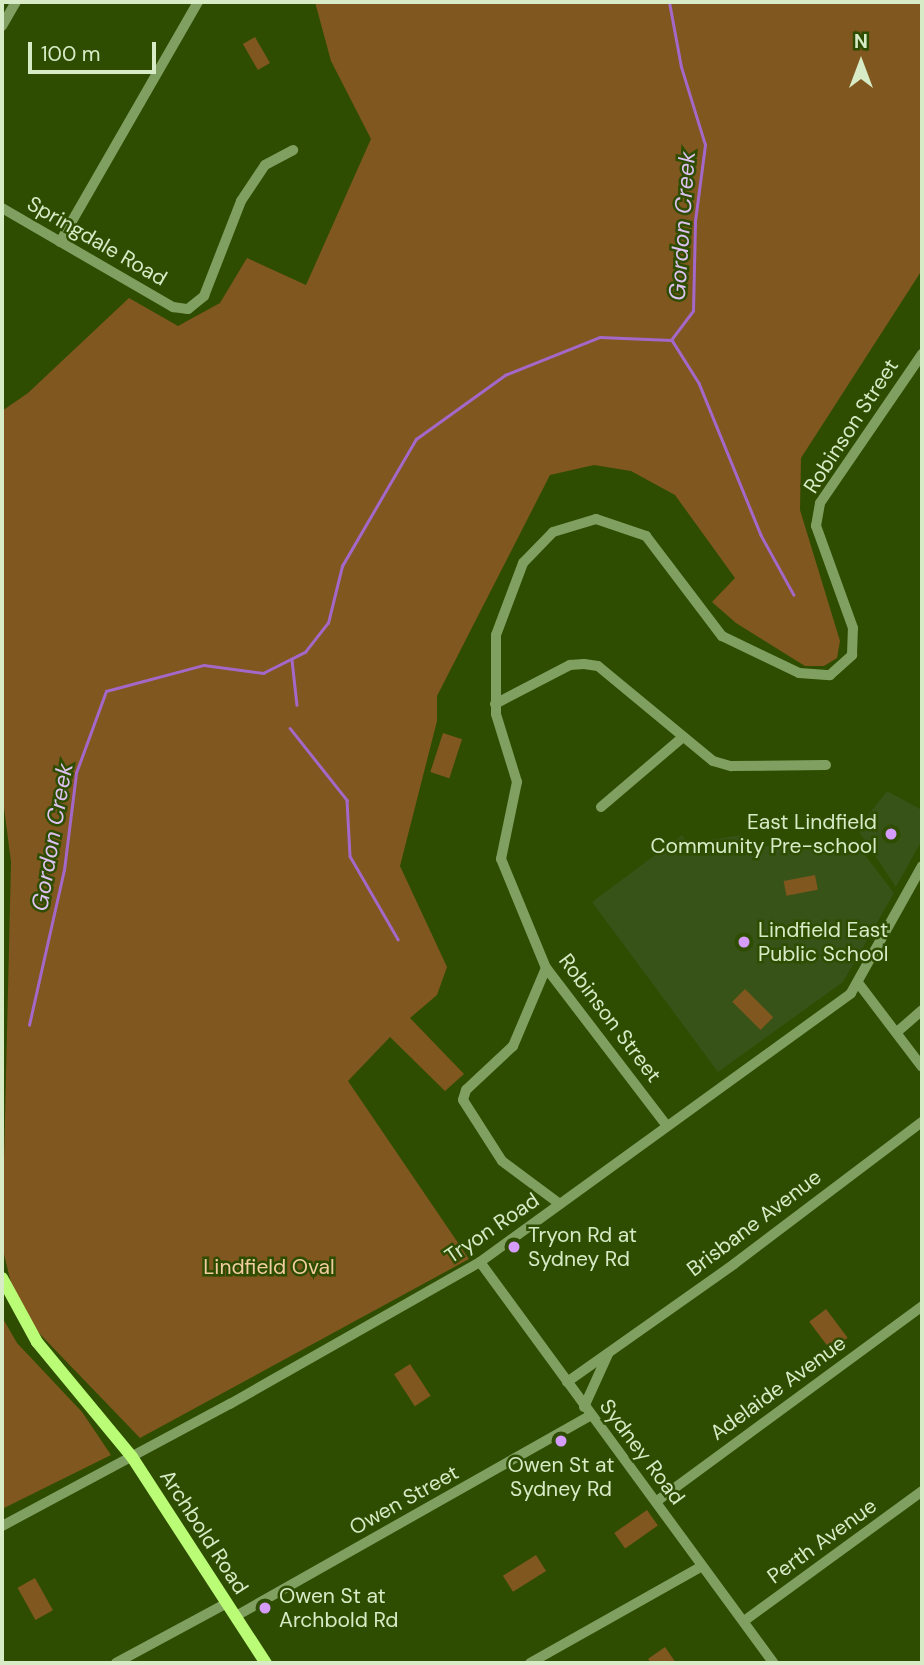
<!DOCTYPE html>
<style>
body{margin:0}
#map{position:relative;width:924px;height:1665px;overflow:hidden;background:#2e4d00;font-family:"DM Sans",sans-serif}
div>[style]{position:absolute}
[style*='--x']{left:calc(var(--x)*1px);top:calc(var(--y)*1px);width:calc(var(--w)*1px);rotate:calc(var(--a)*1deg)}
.built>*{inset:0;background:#375318}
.green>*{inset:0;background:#80571e;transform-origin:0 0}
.stream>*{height:2.5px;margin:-1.25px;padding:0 1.25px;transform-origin:1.25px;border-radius:1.25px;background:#a368c8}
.minor>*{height:10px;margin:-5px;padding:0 5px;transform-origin:5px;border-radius:5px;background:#80a062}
.major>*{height:12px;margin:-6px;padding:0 6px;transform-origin:6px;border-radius:6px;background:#bafc75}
.dots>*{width:19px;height:19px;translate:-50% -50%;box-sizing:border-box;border:4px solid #2e4d00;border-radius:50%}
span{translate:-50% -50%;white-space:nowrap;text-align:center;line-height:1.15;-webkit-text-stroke:5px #2e4d00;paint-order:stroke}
.street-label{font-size:21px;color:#d7ebc7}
.poi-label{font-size:21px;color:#d7ebc7}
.right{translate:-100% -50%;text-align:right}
.left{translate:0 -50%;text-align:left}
.park-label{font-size:21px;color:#f2cca0}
.water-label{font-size:23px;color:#ddc1f1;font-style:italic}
.frame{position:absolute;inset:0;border:4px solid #d7ebc7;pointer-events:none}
.north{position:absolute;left:826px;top:28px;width:70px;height:70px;-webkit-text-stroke:5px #2e4d00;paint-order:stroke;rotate:0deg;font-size:19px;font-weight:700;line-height:28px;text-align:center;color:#d7ebc7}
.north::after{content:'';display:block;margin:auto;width:24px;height:32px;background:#d7ebc7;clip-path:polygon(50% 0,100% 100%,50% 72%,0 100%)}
.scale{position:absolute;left:28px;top:42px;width:128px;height:32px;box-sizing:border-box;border:4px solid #d7ebc7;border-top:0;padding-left:9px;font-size:21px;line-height:24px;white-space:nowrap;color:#d7ebc7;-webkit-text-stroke:5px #2e4d00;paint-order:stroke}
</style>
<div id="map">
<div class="built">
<div style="clip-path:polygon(887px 791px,922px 810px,922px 840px,896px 887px,857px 829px)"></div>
<div style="clip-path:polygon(682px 835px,688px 843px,742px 835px,743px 845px,862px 851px,894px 893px,843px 982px,718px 1072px,592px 902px)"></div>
</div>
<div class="green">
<div style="clip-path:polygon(315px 2px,922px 2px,922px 270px,801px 458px,800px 510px,840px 641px,837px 658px,824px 666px,805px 666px,736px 623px,712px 602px,735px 578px,675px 495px,631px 471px,594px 465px,550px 475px,437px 696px,437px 721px,400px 866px,447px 967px,437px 995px,410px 1018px,464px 1074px,445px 1091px,390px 1037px,348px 1081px,469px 1259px,140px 1438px,36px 1330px,12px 1287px,2px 1246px,11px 862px,2px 792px,2px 411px,28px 393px,129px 298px,178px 326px,220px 303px,247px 258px,306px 285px,371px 139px,331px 61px)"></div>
<div style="left:255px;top:37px;width:30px;height:14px;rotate:60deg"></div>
<div style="left:443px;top:733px;width:20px;height:41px;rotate:18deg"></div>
<div style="left:815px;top:875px;width:15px;height:32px;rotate:79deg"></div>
<div style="left:745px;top:989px;width:40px;height:18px;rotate:45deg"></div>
<div style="left:826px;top:1309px;width:36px;height:21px;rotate:53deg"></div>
<div style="clip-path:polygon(2px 1317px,17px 1343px,82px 1412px,111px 1455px,2px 1509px)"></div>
<div style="left:410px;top:1364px;width:38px;height:19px;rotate:57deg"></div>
<div style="left:647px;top:1510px;width:19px;height:40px;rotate:55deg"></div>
<div style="left:536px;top:1555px;width:19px;height:39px;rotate:58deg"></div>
<div style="left:35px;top:1578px;width:37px;height:20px;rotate:61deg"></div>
<div style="clip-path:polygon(665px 1647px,676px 1663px,651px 1663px,648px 1659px)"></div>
</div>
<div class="stream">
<div style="--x:672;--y:340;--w:51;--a:57.9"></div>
<div style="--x:699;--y:383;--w:164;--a:67.8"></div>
<div style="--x:761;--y:535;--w:68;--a:61.2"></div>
<div style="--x:292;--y:660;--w:45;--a:83.7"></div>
<div style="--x:290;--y:728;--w:92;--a:51.6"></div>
<div style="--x:347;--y:800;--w:56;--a:86.9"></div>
<div style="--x:350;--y:856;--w:96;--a:60"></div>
<div style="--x:29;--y:1025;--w:159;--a:-77.3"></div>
<div style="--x:64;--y:870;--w:98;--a:-82.9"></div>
<div style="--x:76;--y:773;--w:87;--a:-69.9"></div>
<div style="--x:106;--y:691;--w:101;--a:-14.9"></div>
<div style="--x:204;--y:665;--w:60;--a:7.7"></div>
<div style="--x:263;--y:673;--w:47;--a:-26.6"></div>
<div style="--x:305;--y:652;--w:37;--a:-52"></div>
<div style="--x:328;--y:623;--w:59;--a:-76.2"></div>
<div style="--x:342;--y:566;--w:147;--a:-59.8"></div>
<div style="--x:416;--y:439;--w:110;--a:-35.7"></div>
<div style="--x:505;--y:375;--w:102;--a:-21.8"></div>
<div style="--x:600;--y:337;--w:71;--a:2.4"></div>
<div style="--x:671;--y:340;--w:36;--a:-53"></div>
<div style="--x:693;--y:311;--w:90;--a:-88.7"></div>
<div style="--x:695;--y:221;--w:77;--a:-82.5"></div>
<div style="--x:705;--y:145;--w:82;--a:-107.1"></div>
<div style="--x:681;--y:67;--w:66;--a:-100.5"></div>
</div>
<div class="minor">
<div style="--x:2;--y:26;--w:28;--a:-60"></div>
<div style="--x:2;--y:208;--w:198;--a:30.1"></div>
<div style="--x:173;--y:307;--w:15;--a:8"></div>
<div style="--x:188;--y:309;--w:21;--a:-39"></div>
<div style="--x:204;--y:296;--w:102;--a:-68.7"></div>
<div style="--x:241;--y:201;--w:43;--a:-56.3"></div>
<div style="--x:265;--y:165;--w:32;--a:-28"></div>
<div style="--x:60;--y:242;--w:277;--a:-60.1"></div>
<div style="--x:495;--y:704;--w:85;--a:-27.5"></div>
<div style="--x:570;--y:665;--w:14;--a:-4"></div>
<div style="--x:584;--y:664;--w:14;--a:8"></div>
<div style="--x:598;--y:666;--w:149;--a:39.6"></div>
<div style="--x:713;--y:761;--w:19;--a:16"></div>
<div style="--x:731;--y:766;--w:95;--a:-0.6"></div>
<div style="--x:601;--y:807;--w:108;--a:-40.5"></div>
<div style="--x:546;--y:968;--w:85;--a:112.9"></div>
<div style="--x:513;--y:1046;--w:64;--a:136.9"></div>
<div style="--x:466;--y:1090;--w:10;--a:107"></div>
<div style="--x:463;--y:1100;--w:72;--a:57.4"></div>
<div style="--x:502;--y:1161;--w:72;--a:36.6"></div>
<div style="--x:859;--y:984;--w:104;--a:52.8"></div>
<div style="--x:897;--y:1032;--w:33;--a:-41"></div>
<div style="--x:667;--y:1126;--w:199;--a:-127.4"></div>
<div style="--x:546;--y:968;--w:118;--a:-112.4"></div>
<div style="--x:501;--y:859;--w:79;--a:-78.3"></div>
<div style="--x:517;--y:782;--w:71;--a:-107.2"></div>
<div style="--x:496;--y:714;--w:79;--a:-90"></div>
<div style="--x:496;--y:635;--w:77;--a:-69.4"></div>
<div style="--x:523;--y:563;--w:43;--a:-45.9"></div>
<div style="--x:553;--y:532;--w:45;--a:-16.8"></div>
<div style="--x:596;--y:519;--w:53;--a:18.8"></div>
<div style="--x:646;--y:536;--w:126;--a:52.8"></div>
<div style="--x:722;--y:636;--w:85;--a:25.7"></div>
<div style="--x:799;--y:673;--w:31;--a:4"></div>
<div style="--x:830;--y:675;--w:30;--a:-42"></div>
<div style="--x:852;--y:655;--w:27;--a:-88"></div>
<div style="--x:853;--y:628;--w:109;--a:-109.9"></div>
<div style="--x:816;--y:526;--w:23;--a:-80"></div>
<div style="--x:820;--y:503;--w:181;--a:-55.6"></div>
<div style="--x:480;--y:1262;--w:497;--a:53.8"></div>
<div style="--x:567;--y:1382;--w:204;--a:-35.2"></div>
<div style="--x:734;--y:1264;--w:236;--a:-37.1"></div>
<div style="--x:584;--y:1407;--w:58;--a:-65.6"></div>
<div style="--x:657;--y:1501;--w:329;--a:-36.3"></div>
<div style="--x:2;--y:1526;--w:259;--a:-28.2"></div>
<div style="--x:230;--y:1404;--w:288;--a:-29.6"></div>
<div style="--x:480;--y:1262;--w:458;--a:-35.9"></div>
<div style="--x:851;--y:993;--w:145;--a:-60.8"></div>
<div style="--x:236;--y:1616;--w:407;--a:-29.5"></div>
<div style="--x:744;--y:1621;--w:220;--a:-36.1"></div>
<div style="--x:116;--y:1663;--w:126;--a:-28.4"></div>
<div style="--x:530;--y:1663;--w:197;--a:-29.4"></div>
</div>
<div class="major">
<div style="--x:2;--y:1278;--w:73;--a:61.3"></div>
<div style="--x:37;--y:1342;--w:149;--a:50.4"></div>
<div style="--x:132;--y:1457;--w:246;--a:57"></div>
</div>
<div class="dots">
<div style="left:891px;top:834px;background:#d59cfb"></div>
<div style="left:744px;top:942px;background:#d59cfb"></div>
<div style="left:514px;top:1247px;background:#d59cfb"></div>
<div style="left:561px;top:1441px;background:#d59cfb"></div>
<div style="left:265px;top:1608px;background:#d59cfb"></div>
</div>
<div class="street-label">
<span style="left:97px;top:241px;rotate:30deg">Springdale Road</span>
<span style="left:851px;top:426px;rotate:-57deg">Robinson Street</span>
<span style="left:610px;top:1018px;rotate:53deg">Robinson Street</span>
<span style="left:754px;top:1223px;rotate:-37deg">Brisbane Avenue</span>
<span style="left:492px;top:1228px;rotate:-34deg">Tryon Road</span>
<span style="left:778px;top:1388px;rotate:-36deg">Adelaide Avenue</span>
<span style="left:642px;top:1452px;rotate:53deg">Sydney Road</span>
<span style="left:404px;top:1500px;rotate:-29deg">Owen Street</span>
<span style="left:204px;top:1532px;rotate:57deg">Archbold Road</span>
<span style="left:822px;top:1541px;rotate:-36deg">Perth Avenue</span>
</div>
<div class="poi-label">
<span class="right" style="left:877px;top:834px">East Lindfield<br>Community Pre-school</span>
<span class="left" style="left:758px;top:942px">Lindfield East<br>Public School</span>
<span class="left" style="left:528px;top:1247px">Tryon Rd at<br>Sydney Rd</span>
<span style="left:561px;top:1477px">Owen St at<br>Sydney Rd</span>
<span class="left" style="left:279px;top:1608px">Owen St at<br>Archbold Rd</span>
</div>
<div class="park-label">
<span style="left:269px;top:1267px">Lindfield Oval</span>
</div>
<div class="water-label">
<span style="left:682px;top:226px;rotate:-86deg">Gordon Creek</span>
<span style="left:52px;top:837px;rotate:-80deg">Gordon Creek</span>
</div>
<div class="frame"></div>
<div class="north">N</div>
<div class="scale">100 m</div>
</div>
